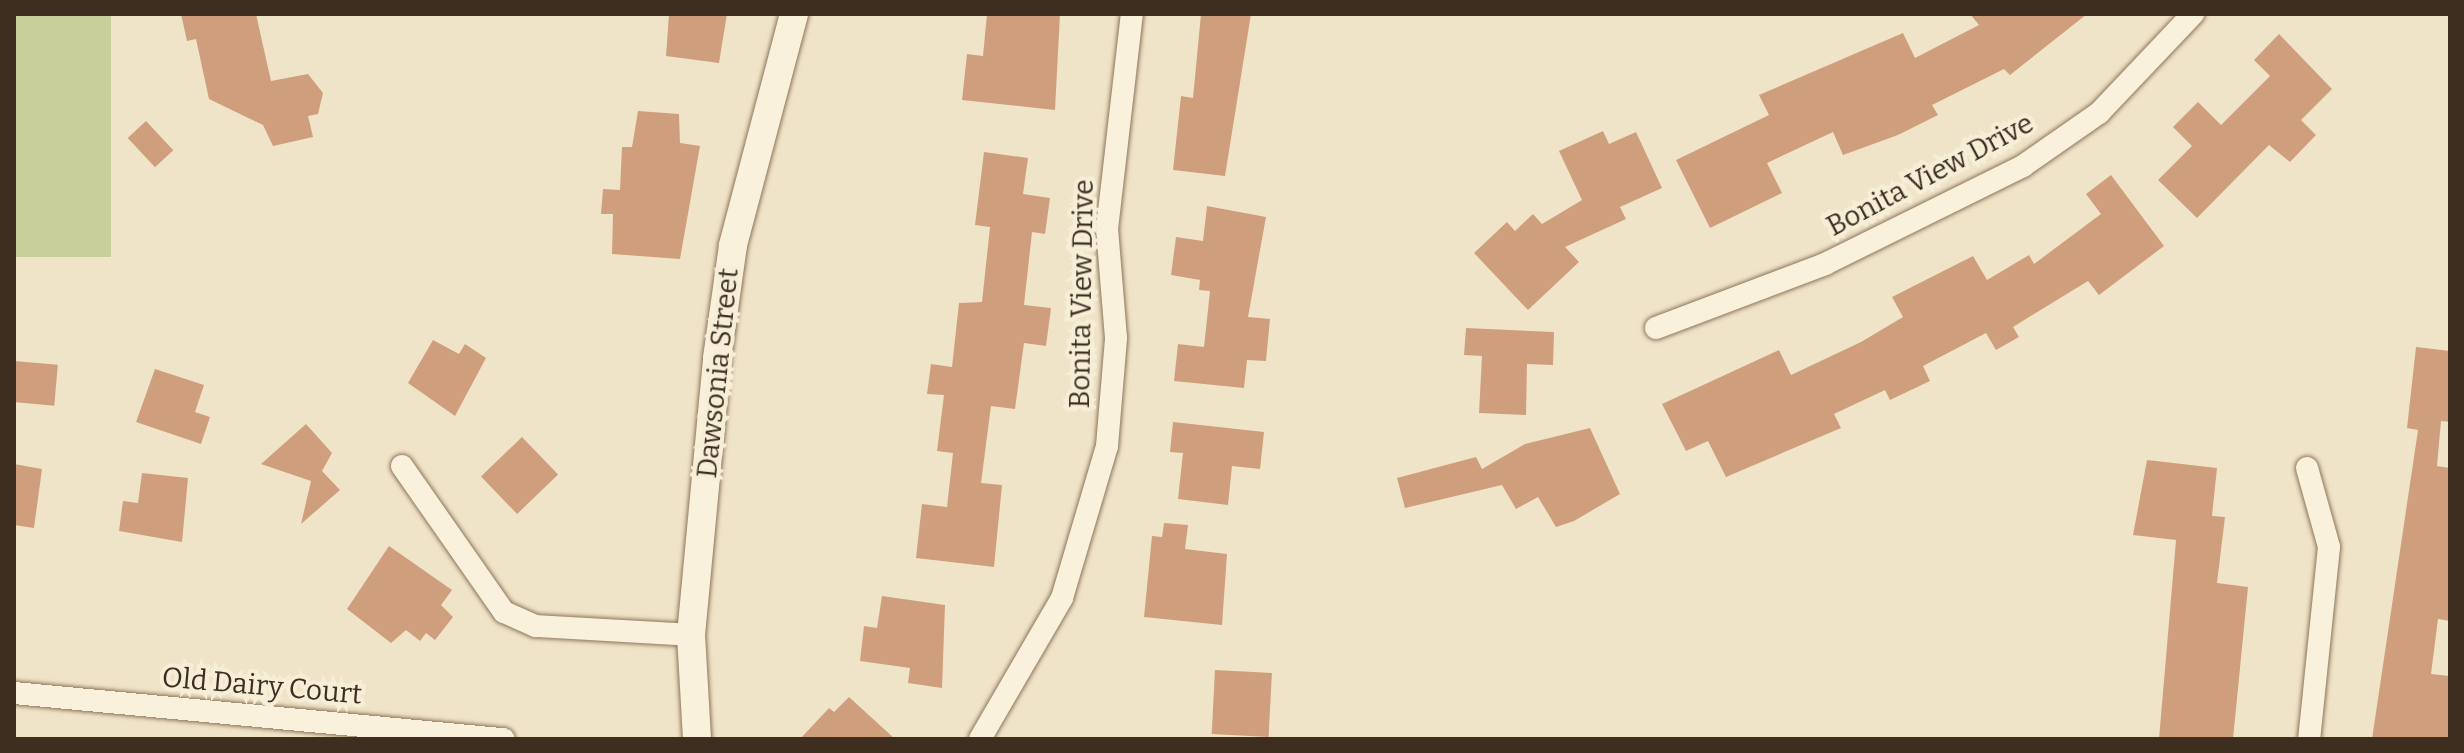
<!DOCTYPE html>
<style>
body{margin:0}
#map{position:relative;width:2464px;height:753px;overflow:hidden;background:#f0e4c8;font-family:Bitter,serif}
div>[style]{position:absolute}
[style*='--x']{left:calc(var(--x)*1px);top:calc(var(--y)*1px);width:calc(var(--w)*1px);rotate:calc(var(--a)*1deg)}
.green>*{inset:0;background:#c9cf9b;transform-origin:0 0}
.building>*{inset:0;background:#cf9f7d;transform-origin:0 0}
.roads{filter:drop-shadow(0 0 2px #8d765c) drop-shadow(0 0 2px #8d765c)}
.minor>*{height:22px;margin:-11px;padding:0 11px;transform-origin:11px;border-radius:11px;background:#faf1dc}
.tertiary>*{height:28px;margin:-14px;padding:0 14px;transform-origin:14px;border-radius:14px;background:#faf1dc}
span{translate:-50% -50%;white-space:nowrap;text-align:center;line-height:1.15;-webkit-text-stroke:8px #f7eed8;paint-order:stroke}
.street-label{font-size:28px;color:#3d2e20}
.frame{position:absolute;inset:0;border:16px solid #3d2e20;pointer-events:none}
</style>
<div id="map">
<div class="green">
<div style="left:14px;top:14px;width:97px;height:243px"></div>
</div>
<div class="building">
<div style="clip-path:polygon(181px 14px,256px 14px,271px 81px,308px 74px,323px 93px,318px 114px,308px 116px,313px 137px,273px 146px,263px 125px,209px 99px,196px 39px,187px 41px)"></div>
<div style="clip-path:polygon(669px 14px,727px 14px,719px 63px,666px 56px)"></div>
<div style="clip-path:polygon(987px 14px,1060px 14px,1055px 110px,962px 100px,967px 54px,983px 56px)"></div>
<div style="clip-path:polygon(1201px 14px,1251px 14px,1225px 176px,1173px 170px,1181px 96px,1193px 98px)"></div>
<div style="clip-path:polygon(1970px 14px,2087px 14px,2010px 75px,2004px 69px,1932px 105px,1938px 115px,1898px 135px,1843px 155px,1833px 132px,1767px 163px,1782px 193px,1710px 228px,1676px 160px,1769px 115px,1759px 95px,1903px 33px,1915px 58px,1979px 25px)"></div>
<div style="clip-path:polygon(2279px 34px,2332px 89px,2301px 120px,2316px 135px,2290px 162px,2269px 145px,2197px 218px,2158px 180px,2192px 146px,2173px 127px,2198px 102px,2221px 125px,2270px 76px,2254px 60px)"></div>
<div style="clip-path:polygon(638px 111px,679px 114px,680px 143px,700px 146px,680px 259px,612px 254px,613px 214px,601px 214px,603px 189px,620px 190px,622px 147px,632px 147px)"></div>
<div style="left:146px;top:121px;width:40px;height:25px;rotate:47deg"></div>
<div style="clip-path:polygon(1603px 131px,1609px 144px,1636px 132px,1662px 188px,1620px 207px,1626px 219px,1565px 247px,1579px 262px,1528px 310px,1474px 253px,1507px 222px,1515px 231px,1533px 214px,1542px 224px,1582px 200px,1559px 151px)"></div>
<div style="clip-path:polygon(984px 152px,1028px 158px,1023px 194px,1050px 198px,1045px 234px,1032px 232px,1024px 305px,1051px 308px,1046px 346px,1024px 343px,1015px 409px,991px 406px,981px 483px,1002px 485px,994px 567px,916px 558px,922px 504px,947px 507px,953px 453px,937px 451px,944px 395px,927px 394px,931px 364px,952px 367px,959px 303px,982px 302px,990px 227px,975px 225px)"></div>
<div style="clip-path:polygon(2111px 175px,2164px 246px,2099px 295px,2088px 281px,2013px 327px,2019px 337px,1996px 350px,1986px 333px,1923px 366px,1930px 381px,1890px 400px,1885px 390px,1834px 414px,1841px 428px,1726px 477px,1708px 441px,1686px 451px,1662px 404px,1779px 350px,1791px 375px,1861px 342px,1903px 317px,1892px 297px,1973px 256px,1987px 280px,2029px 255px,2034px 264px,2101px 214px,2086px 194px)"></div>
<div style="clip-path:polygon(1207px 206px,1266px 217px,1248px 317px,1270px 319px,1266px 361px,1247px 360px,1244px 388px,1174px 381px,1178px 344px,1204px 347px,1210px 291px,1199px 290px,1200px 280px,1171px 275px,1176px 237px,1203px 241px)"></div>
<div style="clip-path:polygon(1466px 328px,1554px 332px,1553px 365px,1527px 364px,1526px 415px,1479px 413px,1482px 356px,1464px 355px)"></div>
<div style="clip-path:polygon(433px 340px,459px 354px,465px 344px,486px 358px,455px 416px,408px 383px)"></div>
<div style="clip-path:polygon(2416px 347px,2450px 351px,2450px 422px,2441px 421px,2437px 466px,2450px 468px,2450px 621px,2438px 619px,2431px 674px,2450px 676px,2450px 739px,2372px 739px,2418px 430px,2407px 428px)"></div>
<div style="left:14px;top:361px;width:44px;height:41px;rotate:5deg"></div>
<div style="clip-path:polygon(155px 369px,204px 385px,195px 412px,210px 417px,201px 444px,136px 422px)"></div>
<div style="clip-path:polygon(1173px 422px,1264px 432px,1260px 469px,1232px 466px,1228px 505px,1178px 499px,1183px 453px,1170px 452px)"></div>
<div style="clip-path:polygon(306px 424px,332px 453px,322px 471px,340px 490px,301px 524px,311px 481px,261px 464px)"></div>
<div style="clip-path:polygon(1590px 428px,1620px 494px,1574px 521px,1556px 527px,1538px 497px,1516px 509px,1502px 485px,1405px 508px,1397px 478px,1476px 457px,1482px 469px,1525px 444px)"></div>
<div style="left:522px;top:437px;width:52px;height:57px;rotate:46deg"></div>
<div style="clip-path:polygon(2147px 460px,2217px 468px,2212px 516px,2225px 517px,2217px 583px,2248px 587px,2233px 739px,2159px 739px,2176px 540px,2133px 535px)"></div>
<div style="clip-path:polygon(14px 464px,42px 469px,34px 528px,14px 525px)"></div>
<div style="clip-path:polygon(142px 473px,188px 478px,182px 542px,119px 531px,123px 501px,138px 503px)"></div>
<div style="clip-path:polygon(1164px 523px,1188px 525px,1185px 549px,1227px 554px,1222px 625px,1144px 617px,1152px 536px,1162px 537px)"></div>
<div style="clip-path:polygon(389px 546px,452px 590px,441px 605px,453px 617px,435px 640px,426px 633px,420px 641px,406px 630px,391px 643px,347px 609px)"></div>
<div style="clip-path:polygon(882px 596px,945px 605px,942px 688px,908px 683px,910px 668px,860px 661px,864px 626px,877px 628px)"></div>
<div style="left:1215px;top:670px;width:57px;height:64px;rotate:3deg"></div>
<div style="clip-path:polygon(849px 697px,895px 739px,800px 739px,829px 708px,834px 712px)"></div>
</div>
<div class="roads">
<div class="minor">
<div style="--x:1656;--y:328;--w:181;--a:-20.7"></div>
<div style="--x:1825;--y:264;--w:221;--a:-26.3"></div>
<div style="--x:2023;--y:166;--w:93;--a:-34.9"></div>
<div style="--x:2099;--y:113;--w:137;--a:-46.5"></div>
<div style="--x:402;--y:466;--w:178;--a:55.1"></div>
<div style="--x:504;--y:612;--w:35;--a:24"></div>
<div style="--x:536;--y:626;--w:155;--a:3.3"></div>
<div style="--x:2307;--y:468;--w:82;--a:74.4"></div>
<div style="--x:2329;--y:547;--w:193;--a:95.9"></div>
<div style="--x:14;--y:693;--w:492;--a:5.4"></div>
<div style="--x:980;--y:739;--w:163;--a:-59.8"></div>
<div style="--x:1062;--y:598;--w:159;--a:-73.5"></div>
<div style="--x:1107;--y:446;--w:108;--a:-85.2"></div>
<div style="--x:1116;--y:338;--w:109;--a:-94.7"></div>
<div style="--x:1107;--y:229;--w:216;--a:-83.4"></div>
</div>
<div class="tertiary">
<div style="--x:697;--y:739;--w:104;--a:-93.3"></div>
<div style="--x:691;--y:635;--w:278;--a:-84.6"></div>
<div style="--x:717;--y:358;--w:114;--a:-81.9"></div>
<div style="--x:733;--y:245;--w:239;--a:-75.2"></div>
</div>
</div>
<div class="street-label">
<span style="left:1930px;top:175px;rotate:-28deg">Bonita View Drive</span>
<span style="left:1082px;top:294px;rotate:-89deg">Bonita View Drive</span>
<span style="left:718px;top:373px;rotate:-84deg">Dawsonia Street</span>
<span style="left:262px;top:686px;rotate:5deg">Old Dairy Court</span>
</div>
<div class="frame"></div>
</div>
